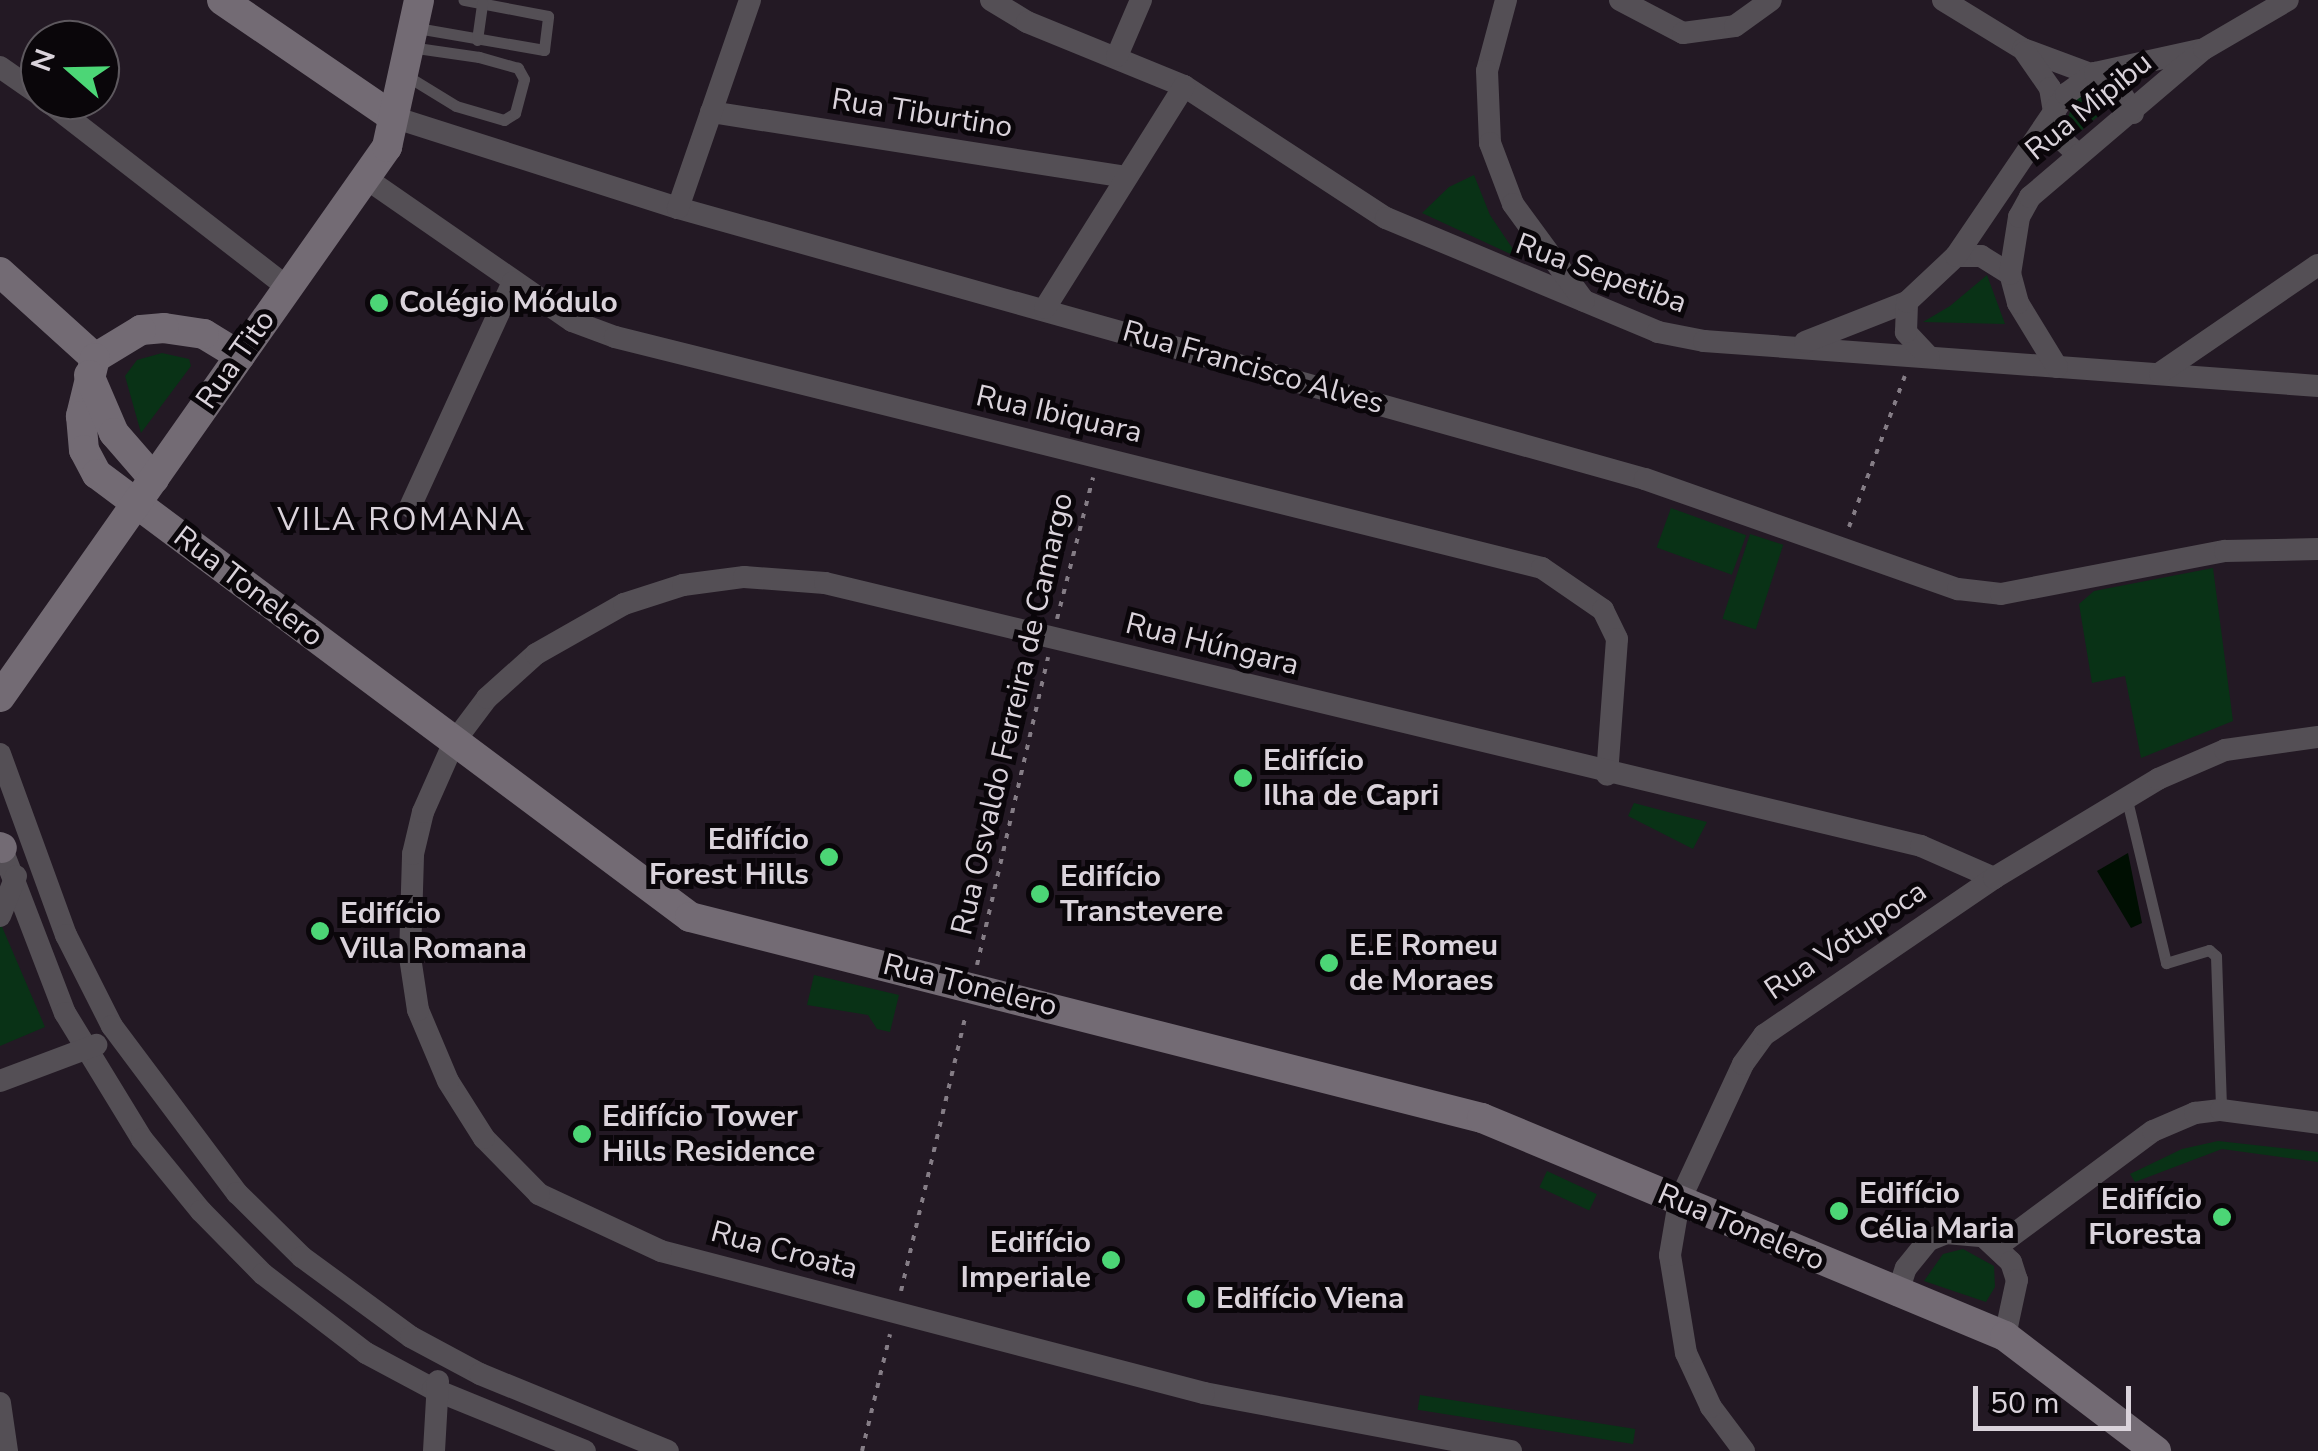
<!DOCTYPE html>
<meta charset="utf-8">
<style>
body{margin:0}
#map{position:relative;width:2318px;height:1451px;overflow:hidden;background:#231924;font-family:"Nunito Sans",sans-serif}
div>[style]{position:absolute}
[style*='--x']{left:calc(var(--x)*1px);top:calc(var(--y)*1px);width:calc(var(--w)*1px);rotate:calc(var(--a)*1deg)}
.green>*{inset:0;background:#093216;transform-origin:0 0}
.water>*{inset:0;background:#000f02}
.path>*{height:4px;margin-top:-2px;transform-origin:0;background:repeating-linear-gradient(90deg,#857d86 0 5px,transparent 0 13px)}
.lane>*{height:11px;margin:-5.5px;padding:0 5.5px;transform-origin:5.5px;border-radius:5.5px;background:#544f55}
.street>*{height:22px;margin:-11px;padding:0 11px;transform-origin:11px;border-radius:11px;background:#544f55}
.secondary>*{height:30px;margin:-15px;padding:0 15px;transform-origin:15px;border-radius:15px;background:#736b74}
.dots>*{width:28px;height:28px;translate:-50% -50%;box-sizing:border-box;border:5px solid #0a060a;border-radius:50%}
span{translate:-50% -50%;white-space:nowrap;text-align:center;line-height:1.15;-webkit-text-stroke:10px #0a060a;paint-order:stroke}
.street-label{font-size:30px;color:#dad3db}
.poi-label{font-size:30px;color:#dad3db;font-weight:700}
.left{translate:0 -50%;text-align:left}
.right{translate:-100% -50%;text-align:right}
.neighbourhood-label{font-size:32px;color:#dad3db;letter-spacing:2.5px}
.north{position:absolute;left:20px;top:20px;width:100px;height:100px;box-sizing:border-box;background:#0a060a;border:2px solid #5d585e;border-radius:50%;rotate:290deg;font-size:28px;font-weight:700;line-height:40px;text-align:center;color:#dad3db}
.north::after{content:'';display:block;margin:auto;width:35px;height:45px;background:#4cd676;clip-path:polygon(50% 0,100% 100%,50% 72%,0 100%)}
.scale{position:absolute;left:1973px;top:1386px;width:158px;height:45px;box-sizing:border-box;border:5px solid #dad3db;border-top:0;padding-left:12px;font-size:30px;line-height:35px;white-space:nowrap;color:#dad3db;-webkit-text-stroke:8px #0a060a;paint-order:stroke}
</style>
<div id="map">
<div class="green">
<div style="clip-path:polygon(2078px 89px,2097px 95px,2103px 112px,2076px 135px,2065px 126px)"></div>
<div style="clip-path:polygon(1474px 175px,1490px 215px,1519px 258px,1422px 213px,1449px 187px)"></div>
<div style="clip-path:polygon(1987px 275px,2005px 324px,1923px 322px,1950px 306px)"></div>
<div style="clip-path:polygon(162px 353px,189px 359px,191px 366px,141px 433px,125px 376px,137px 360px)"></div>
<div style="left:1671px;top:508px;width:80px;height:42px;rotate:20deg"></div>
<div style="left:1750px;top:534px;width:35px;height:89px;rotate:18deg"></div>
<div style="clip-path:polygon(2213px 568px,2233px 721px,2141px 758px,2125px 676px,2092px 683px,2079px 604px,2094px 591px)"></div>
<div style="clip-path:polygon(1634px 803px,1668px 812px,1707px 822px,1693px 849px,1628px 816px)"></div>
<div style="clip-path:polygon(0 922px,45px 1027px,0 1046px)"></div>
<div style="clip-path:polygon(814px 975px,899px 995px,890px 1032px,877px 1029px,868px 1015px,807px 1005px)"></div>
<div style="clip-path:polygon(2218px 1141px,2318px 1152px,2318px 1162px,2222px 1149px,2135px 1182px,2130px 1174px,2182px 1149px)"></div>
<div style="left:1547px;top:1171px;width:55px;height:18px;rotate:25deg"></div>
<div style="clip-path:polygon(1963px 1249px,1994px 1266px,1995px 1287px,1986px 1302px,1924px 1281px,1943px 1254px)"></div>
<div style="left:1420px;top:1395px;width:218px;height:15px;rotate:9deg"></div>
</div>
<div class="water">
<div style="clip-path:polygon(2128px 853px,2142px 923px,2131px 928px,2097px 871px)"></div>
</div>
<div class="path">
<div style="--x:1849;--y:527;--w:161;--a:-69.7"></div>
<div style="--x:1057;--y:619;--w:146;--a:-75.7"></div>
<div style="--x:977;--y:965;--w:316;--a:-77"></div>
<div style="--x:901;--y:1291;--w:285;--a:-76.8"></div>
<div style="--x:862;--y:1451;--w:120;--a:-76.5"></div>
</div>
<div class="lane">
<div style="--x:417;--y:28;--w:129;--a:9.8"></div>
<div style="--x:544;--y:50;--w:34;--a:-83"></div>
<div style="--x:548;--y:16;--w:86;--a:-169.2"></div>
<div style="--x:477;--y:40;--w:37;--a:-82"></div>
<div style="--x:407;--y:76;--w:57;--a:31.5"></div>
<div style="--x:456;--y:106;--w:50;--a:16.3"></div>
<div style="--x:504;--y:120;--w:13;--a:-32"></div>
<div style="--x:515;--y:113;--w:35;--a:-75"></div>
<div style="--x:524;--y:79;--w:13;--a:-119"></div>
<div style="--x:518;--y:68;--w:41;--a:-164.2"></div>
<div style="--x:479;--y:57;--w:70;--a:-171.8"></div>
<div style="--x:2126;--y:796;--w:172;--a:76.5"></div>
<div style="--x:2166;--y:963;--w:45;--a:-16.8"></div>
<div style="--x:2209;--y:950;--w:9;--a:41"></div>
<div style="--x:2216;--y:956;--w:154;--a:88.1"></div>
</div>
<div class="street">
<div style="--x:991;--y:0;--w:42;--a:31.4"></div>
<div style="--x:1027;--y:22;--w:170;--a:22.2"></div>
<div style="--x:1184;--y:86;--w:241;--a:33.2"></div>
<div style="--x:1386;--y:218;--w:295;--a:22.7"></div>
<div style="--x:1658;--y:332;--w:47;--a:11.1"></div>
<div style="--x:1704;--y:341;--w:616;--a:4.19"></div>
<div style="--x:1506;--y:0;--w:73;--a:105"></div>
<div style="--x:1487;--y:71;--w:72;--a:87.6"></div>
<div style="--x:1490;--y:143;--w:65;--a:69.3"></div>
<div style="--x:1513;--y:204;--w:120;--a:53.8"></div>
<div style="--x:1620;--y:0;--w:71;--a:27.6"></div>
<div style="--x:1683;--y:33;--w:52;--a:-7.7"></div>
<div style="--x:1735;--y:26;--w:44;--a:-35.8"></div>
<div style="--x:1943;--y:0;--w:94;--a:31.5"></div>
<div style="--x:2023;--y:49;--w:98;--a:20.3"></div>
<div style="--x:2115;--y:83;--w:35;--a:59"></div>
<div style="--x:2025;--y:52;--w:44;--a:55.2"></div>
<div style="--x:2050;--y:88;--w:49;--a:80.5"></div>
<div style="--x:2058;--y:136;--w:25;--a:43"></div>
<div style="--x:1117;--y:56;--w:61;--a:-66.8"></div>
<div style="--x:0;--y:67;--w:49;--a:35"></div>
<div style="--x:46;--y:100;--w:305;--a:37.8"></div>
<div style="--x:711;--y:112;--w:418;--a:8.9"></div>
<div style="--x:393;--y:117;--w:299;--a:17.7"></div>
<div style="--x:678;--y:208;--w:1004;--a:15.66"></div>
<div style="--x:1645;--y:479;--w:332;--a:19.4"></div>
<div style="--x:1958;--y:589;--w:43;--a:6.6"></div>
<div style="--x:2001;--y:594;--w:228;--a:-10.9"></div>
<div style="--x:2225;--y:551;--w:93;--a:-1.2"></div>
<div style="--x:364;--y:177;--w:253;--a:34.7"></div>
<div style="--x:572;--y:321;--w:46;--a:20.4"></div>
<div style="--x:615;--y:337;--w:955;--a:13.99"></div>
<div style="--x:1542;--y:568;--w:74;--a:34.5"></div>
<div style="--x:1603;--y:610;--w:32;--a:64"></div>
<div style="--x:1617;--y:639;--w:136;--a:94.2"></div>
<div style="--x:678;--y:208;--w:220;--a:-70.9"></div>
<div style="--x:1956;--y:256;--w:25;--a:0"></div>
<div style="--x:1981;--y:256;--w:34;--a:32"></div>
<div style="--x:1045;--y:308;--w:262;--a:-57.9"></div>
<div style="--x:1805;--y:342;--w:110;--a:-21.4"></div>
<div style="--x:1929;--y:357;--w:34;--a:-133"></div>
<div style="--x:1906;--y:332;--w:30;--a:-88"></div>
<div style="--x:1907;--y:302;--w:67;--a:-43.2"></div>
<div style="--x:1956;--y:256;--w:196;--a:-55.8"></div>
<div style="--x:2066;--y:94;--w:36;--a:-36"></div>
<div style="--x:2095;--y:73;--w:107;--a:-12.4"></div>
<div style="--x:2057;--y:367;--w:75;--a:-121.4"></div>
<div style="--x:2018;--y:303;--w:30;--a:-105"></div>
<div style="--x:2010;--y:274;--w:58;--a:-81"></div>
<div style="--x:2019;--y:217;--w:23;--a:-61"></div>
<div style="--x:2030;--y:197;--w:228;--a:-40.4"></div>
<div style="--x:2204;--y:49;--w:97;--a:-30.3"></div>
<div style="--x:2160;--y:373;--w:191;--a:-34.4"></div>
<div style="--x:410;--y:507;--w:247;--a:-65.4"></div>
<div style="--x:0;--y:754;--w:193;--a:70"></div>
<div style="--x:66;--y:935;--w:102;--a:63.2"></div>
<div style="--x:112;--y:1026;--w:209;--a:53.2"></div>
<div style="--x:237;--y:1193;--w:91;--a:44.6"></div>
<div style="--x:302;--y:1257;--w:135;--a:36.3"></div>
<div style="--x:411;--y:1337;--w:78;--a:28.2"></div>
<div style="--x:480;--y:1374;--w:203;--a:22.3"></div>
<div style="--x:0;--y:844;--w:181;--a:69"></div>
<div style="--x:65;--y:1013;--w:148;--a:58.6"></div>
<div style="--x:142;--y:1139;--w:93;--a:50.7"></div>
<div style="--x:201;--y:1211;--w:88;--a:45.5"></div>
<div style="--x:263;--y:1274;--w:130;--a:37.5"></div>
<div style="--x:366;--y:1353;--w:76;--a:28.2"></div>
<div style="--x:433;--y:1389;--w:164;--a:22.2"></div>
<div style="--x:0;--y:916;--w:43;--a:-68.2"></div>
<div style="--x:0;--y:1081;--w:103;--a:-20.6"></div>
<div style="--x:1998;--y:1246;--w:193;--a:-36.6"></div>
<div style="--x:2153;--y:1131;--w:46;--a:-23.2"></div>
<div style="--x:2195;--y:1113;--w:26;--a:-7"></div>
<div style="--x:2221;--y:1110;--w:98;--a:7.6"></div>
<div style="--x:1897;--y:1295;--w:28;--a:-72"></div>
<div style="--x:1906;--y:1268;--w:36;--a:-51"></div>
<div style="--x:1929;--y:1240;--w:18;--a:-22"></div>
<div style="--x:1946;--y:1233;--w:37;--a:5"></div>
<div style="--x:1983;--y:1236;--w:38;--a:43"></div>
<div style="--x:2011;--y:1262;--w:19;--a:72"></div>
<div style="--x:2017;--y:1280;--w:57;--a:102.1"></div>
<div style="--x:0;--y:1403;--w:49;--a:81.7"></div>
<div style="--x:434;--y:1451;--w:70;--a:-86.7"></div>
<div style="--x:1511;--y:1451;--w:312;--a:-169.3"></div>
<div style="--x:1204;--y:1393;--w:561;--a:-165.34"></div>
<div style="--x:661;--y:1251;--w:135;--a:-155"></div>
<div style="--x:539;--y:1194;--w:78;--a:-134.5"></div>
<div style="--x:484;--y:1138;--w:67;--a:-122.3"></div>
<div style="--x:448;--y:1081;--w:77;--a:-112.9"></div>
<div style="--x:418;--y:1010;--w:54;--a:-98.6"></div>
<div style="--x:410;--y:957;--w:103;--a:-88.3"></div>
<div style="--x:413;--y:854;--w:43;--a:-76.6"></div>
<div style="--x:423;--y:812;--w:77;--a:-66.1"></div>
<div style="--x:454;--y:742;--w:55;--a:-53.1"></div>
<div style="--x:487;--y:698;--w:66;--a:-41.9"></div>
<div style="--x:536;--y:654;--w:101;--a:-29.6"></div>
<div style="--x:624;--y:604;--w:62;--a:-17.9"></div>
<div style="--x:683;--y:585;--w:62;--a:-7.5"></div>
<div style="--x:744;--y:577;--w:81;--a:4.2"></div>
<div style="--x:825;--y:583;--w:1127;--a:13.49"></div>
<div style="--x:1921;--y:846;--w:80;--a:23.7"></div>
<div style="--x:1744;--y:1451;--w:55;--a:-126.9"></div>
<div style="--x:1711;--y:1407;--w:60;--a:-114.8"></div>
<div style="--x:1686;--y:1353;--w:99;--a:-99.3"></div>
<div style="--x:1670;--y:1255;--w:54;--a:-80.4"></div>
<div style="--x:1679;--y:1202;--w:152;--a:-65.1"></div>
<div style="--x:1743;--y:1064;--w:36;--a:-54"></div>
<div style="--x:1764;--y:1035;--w:278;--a:-34.3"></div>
<div style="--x:1994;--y:878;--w:192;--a:-31.1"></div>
<div style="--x:2158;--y:779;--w:73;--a:-23.4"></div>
<div style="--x:2225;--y:750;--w:94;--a:-8"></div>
</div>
<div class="secondary">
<div style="--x:222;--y:0;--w:207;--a:34.4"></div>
<div style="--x:0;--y:272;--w:128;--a:42.2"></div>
<div style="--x:240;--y:356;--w:42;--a:-148.6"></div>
<div style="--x:204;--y:334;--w:40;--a:-171.5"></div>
<div style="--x:164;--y:328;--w:23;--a:175"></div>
<div style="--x:141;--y:330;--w:54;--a:148.7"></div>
<div style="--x:95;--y:358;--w:60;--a:103.6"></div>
<div style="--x:81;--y:416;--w:34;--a:85"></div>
<div style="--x:84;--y:450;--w:27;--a:62"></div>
<div style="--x:97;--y:474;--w:740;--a:36.76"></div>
<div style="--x:690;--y:917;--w:817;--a:14.24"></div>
<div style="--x:1482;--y:1118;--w:567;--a:22.63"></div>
<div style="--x:2005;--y:1336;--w:190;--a:37.3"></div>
<div style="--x:89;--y:375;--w:63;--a:66.7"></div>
<div style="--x:114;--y:433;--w:61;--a:49"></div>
<div style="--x:0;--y:697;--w:673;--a:-54.87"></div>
<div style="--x:387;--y:147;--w:150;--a:-77.7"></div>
<div style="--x:0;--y:847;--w:2;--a:27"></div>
</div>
<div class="dots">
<div style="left:379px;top:303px;background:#4cd676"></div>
<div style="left:1243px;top:778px;background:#4cd676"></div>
<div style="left:829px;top:857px;background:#4cd676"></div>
<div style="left:1040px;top:894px;background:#4cd676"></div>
<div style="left:320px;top:931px;background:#4cd676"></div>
<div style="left:1329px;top:963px;background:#4cd676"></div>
<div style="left:582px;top:1134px;background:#4cd676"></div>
<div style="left:1839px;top:1211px;background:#4cd676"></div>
<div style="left:2222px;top:1217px;background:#4cd676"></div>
<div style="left:1111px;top:1260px;background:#4cd676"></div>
<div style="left:1196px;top:1299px;background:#4cd676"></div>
</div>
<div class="street-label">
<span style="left:2089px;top:107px;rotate:-39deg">Rua Mipibu</span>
<span style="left:922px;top:114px;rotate:9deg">Rua Tiburtino</span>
<span style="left:1601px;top:274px;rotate:20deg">Rua Sepetiba</span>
<span style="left:236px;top:360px;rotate:-55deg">Rua Tito</span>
<span style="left:1253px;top:368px;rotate:16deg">Rua Francisco Alves</span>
<span style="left:1059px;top:415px;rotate:13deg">Rua Ibiquara</span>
<span style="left:248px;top:587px;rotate:37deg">Rua Tonelero</span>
<span style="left:1212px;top:645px;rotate:14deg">Rua Húngara</span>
<span style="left:1013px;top:714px;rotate:-77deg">Rua Osvaldo Ferreira de Camargo</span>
<span style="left:1846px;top:941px;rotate:-34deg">Rua Votupoca</span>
<span style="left:970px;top:986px;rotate:14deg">Rua Tonelero</span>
<span style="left:1741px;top:1228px;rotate:23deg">Rua Tonelero</span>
<span style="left:784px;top:1251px;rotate:15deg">Rua Croata</span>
</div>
<div class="poi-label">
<span class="left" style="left:399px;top:303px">Colégio Módulo</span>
<span class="left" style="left:1263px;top:778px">Edifício<br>Ilha de Capri</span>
<span class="right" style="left:809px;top:857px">Edifício<br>Forest Hills</span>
<span class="left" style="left:1060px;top:894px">Edifício<br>Transtevere</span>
<span class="left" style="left:340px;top:931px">Edifício<br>Villa Romana</span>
<span class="left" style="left:1349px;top:963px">E.E Romeu<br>de Moraes</span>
<span class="left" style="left:602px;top:1134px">Edifício Tower<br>Hills Residence</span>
<span class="left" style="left:1859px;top:1211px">Edifício<br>Célia Maria</span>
<span class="right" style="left:2202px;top:1217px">Edifício<br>Floresta</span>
<span class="right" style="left:1091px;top:1260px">Edifício<br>Imperiale</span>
<span class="left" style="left:1216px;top:1299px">Edifício Viena</span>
</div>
<div class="neighbourhood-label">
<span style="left:402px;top:520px">VILA ROMANA</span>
</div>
<div class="north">N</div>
<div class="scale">50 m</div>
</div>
